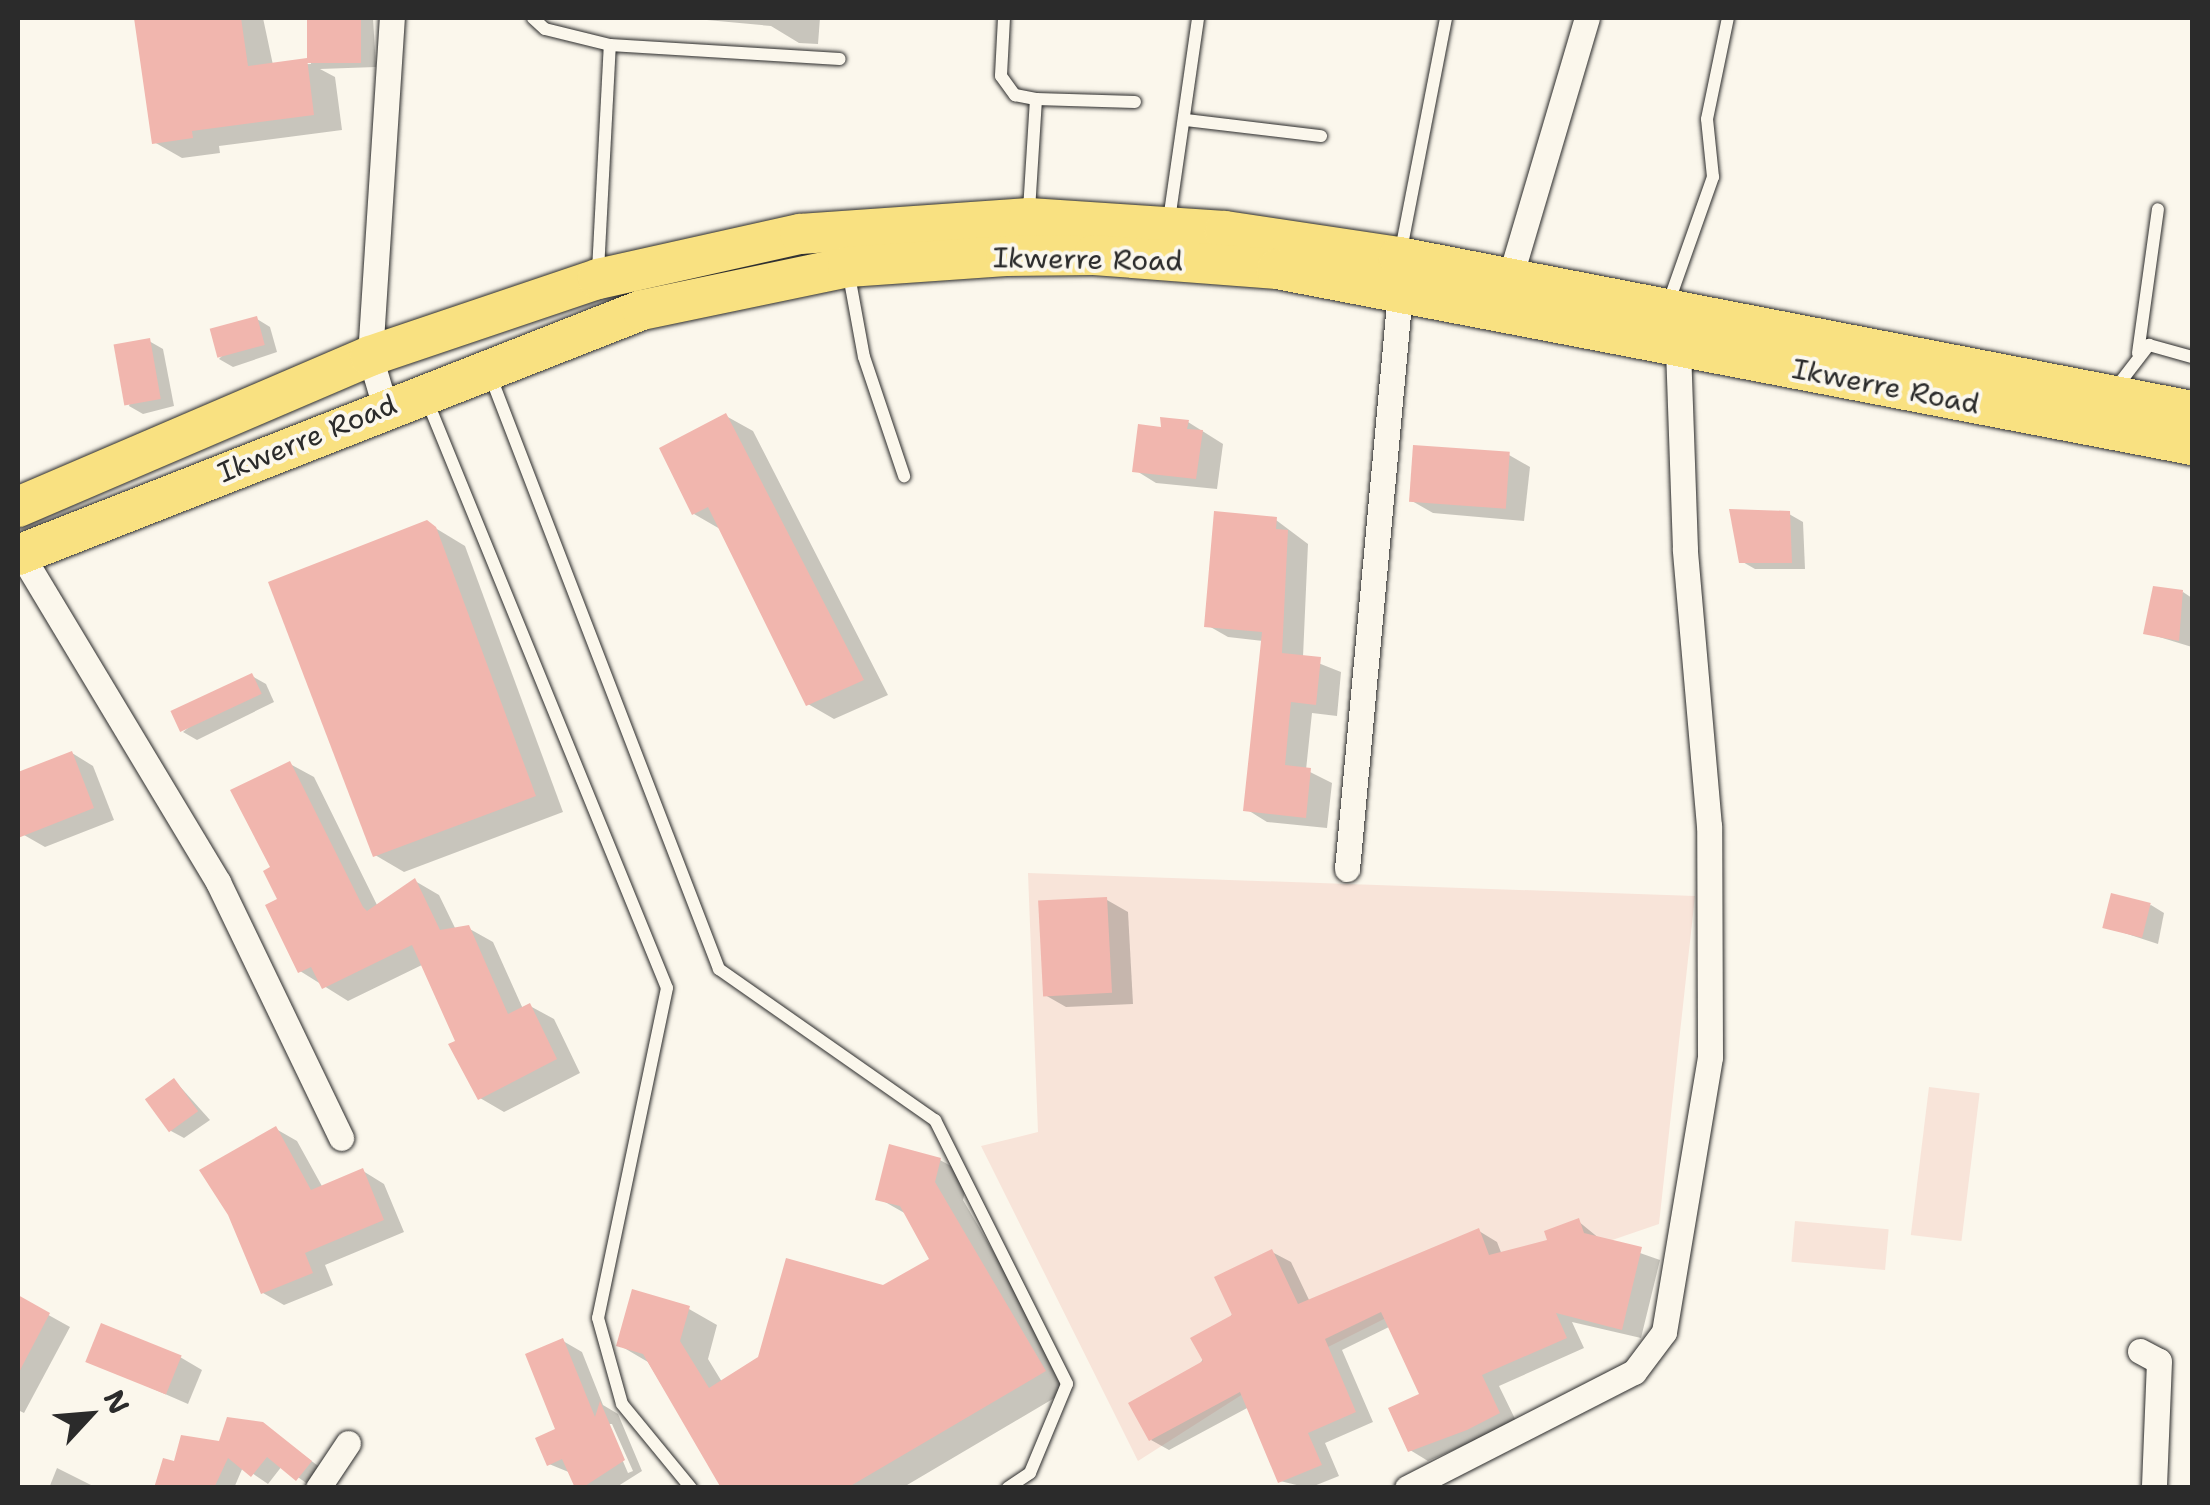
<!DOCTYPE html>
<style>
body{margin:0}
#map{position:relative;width:2210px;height:1505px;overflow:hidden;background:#fbf7ec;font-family:"Shantell Sans",sans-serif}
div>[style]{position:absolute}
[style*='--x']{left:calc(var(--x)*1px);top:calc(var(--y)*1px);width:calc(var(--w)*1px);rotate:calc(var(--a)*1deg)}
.built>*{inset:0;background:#f8e4d9;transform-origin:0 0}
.shadow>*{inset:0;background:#0003}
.building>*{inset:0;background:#f1b6ae;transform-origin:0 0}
.roads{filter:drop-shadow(0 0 2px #2b2b2b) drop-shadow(0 0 2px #2b2b2b)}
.lane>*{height:12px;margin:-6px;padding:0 6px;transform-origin:6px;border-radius:6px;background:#fbf7ec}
.street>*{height:25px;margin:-12.5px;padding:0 12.5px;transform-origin:12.5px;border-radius:12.5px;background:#fbf7ec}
.primary>*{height:40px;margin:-20px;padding:0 20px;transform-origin:20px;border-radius:20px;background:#f9e181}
span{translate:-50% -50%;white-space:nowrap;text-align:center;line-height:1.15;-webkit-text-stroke:8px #fbf7ec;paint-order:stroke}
.street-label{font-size:28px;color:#2b2b2b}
.frame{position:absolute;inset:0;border:20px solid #2b2b2b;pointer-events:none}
.north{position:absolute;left:40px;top:1365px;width:100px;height:100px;-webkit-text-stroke:8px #fbf7ec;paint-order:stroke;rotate:64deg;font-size:28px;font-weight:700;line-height:40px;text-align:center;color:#2b2b2b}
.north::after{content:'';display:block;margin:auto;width:35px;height:45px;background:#2b2b2b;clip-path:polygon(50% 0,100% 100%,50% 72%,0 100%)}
</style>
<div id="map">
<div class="built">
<div style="clip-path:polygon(1028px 873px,1695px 896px,1659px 1224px,1388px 1317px,1276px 1373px,1138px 1461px,981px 1146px,1038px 1132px)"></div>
<div style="left:1929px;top:1087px;width:51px;height:149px;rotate:7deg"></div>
<div style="left:1795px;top:1221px;width:94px;height:41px;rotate:5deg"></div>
</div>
<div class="shadow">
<div style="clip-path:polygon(136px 18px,263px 18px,273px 65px,311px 64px,312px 18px,373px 18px,376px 67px,320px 69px,335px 77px,342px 130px,219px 146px,220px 153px,182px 158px,154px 142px)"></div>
<div style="clip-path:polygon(685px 18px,820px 18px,818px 44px,799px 43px,771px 26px)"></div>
<div style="clip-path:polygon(257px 319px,270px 327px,277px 352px,233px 367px,219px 359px)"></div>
<div style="clip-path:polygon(149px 341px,163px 349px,174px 406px,143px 414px,129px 406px)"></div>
<div style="clip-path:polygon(726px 416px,753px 431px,888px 695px,834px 719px,808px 704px,720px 529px,694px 514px)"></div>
<div style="clip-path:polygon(1188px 422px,1223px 444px,1217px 489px,1156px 483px,1135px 470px,1163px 430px)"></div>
<div style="clip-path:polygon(1509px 455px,1530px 467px,1524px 521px,1433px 513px,1412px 501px)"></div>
<div style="clip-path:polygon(1789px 514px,1803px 522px,1805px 569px,1755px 569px,1741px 561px)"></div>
<div style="clip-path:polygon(1276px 520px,1308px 544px,1303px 657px,1341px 672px,1337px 716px,1312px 713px,1306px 770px,1332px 783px,1327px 828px,1267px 822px,1246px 809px,1263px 641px,1228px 637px,1207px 625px)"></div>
<div style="clip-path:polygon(427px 523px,465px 546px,563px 812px,404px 872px,375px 855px)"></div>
<div style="clip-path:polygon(2183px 592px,2192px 598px,2192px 647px,2146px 633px)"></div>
<div style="clip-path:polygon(252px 676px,266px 684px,274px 702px,197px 740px,183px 732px)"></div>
<div style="clip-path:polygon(72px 753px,93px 766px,114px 820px,45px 847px,24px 835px,18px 819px,18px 774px)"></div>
<div style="clip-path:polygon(290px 764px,314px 777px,378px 907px,415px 881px,439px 895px,456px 930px,468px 928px,493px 942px,523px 1009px,530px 1006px,554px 1019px,580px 1073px,504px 1112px,480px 1098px,424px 964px,348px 1001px,300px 971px,273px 869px)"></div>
<div style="clip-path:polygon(1107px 900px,1128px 912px,1133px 1004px,1066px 1007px,1045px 995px)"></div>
<div style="clip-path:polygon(2151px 905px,2164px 913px,2158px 944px,2106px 927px)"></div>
<div style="clip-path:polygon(175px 1081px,210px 1120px,184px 1138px,171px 1131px)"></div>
<div style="clip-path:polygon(276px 1129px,297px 1141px,323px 1188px,363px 1171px,384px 1184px,404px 1232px,325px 1265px,333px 1285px,284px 1305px,263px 1293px)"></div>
<div style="clip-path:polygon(940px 1160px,969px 1176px,963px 1200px,1073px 1387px,902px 1488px,724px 1488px,648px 1362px,619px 1345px,689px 1309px,717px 1325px,708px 1359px,722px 1382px,933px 1260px,908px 1215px,878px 1198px)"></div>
<div style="clip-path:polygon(1578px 1221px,1600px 1239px,1660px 1260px,1641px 1338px,1572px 1322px,1584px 1348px,1499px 1386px,1517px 1423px,1428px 1461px,1410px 1450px,1422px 1395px,1391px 1326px,1342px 1350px,1373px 1422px,1325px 1443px,1339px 1476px,1309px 1488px,1280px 1481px,1249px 1407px,1169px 1450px,1151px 1440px,1272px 1252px,1291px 1262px,1310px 1302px,1479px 1231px,1497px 1242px,1502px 1255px,1551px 1242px)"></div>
<div style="clip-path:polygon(18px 1298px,70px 1327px,24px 1413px,18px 1410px)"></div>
<div style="clip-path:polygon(evenodd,563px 1341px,582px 1352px,603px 1405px,618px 1414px,642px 1471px,615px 1488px,578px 1488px,571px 1473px,549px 1464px,558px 1431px,563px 1341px,607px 1424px,612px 1424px,633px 1471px,628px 1473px,607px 1424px)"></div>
<div style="clip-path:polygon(180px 1357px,202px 1370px,188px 1404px,89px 1361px)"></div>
<div style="clip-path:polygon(263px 1425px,325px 1471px,312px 1487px,282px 1466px,268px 1484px,243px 1467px,234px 1488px,157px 1488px,176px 1464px)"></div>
<div style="clip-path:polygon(57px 1468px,97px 1488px,49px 1488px)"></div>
</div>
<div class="building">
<div style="clip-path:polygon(134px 18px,241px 18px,248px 66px,307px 58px,314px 115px,192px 131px,193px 138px,152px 144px)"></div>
<div style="left:307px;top:18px;width:54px;height:45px"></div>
<div style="left:257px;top:316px;width:30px;height:49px;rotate:75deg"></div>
<div style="left:150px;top:338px;width:62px;height:37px;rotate:80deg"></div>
<div style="clip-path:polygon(726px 413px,864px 680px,806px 706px,708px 507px,692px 515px,659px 448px)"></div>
<div style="clip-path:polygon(1160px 417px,1189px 420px,1187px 429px,1203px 430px,1196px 479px,1132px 472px,1138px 424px,1161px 427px)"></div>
<div style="left:1413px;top:445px;width:97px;height:57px;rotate:4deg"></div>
<div style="clip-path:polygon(1729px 509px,1790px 511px,1792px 563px,1739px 563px)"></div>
<div style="clip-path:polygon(1214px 511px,1277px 517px,1276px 529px,1288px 530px,1282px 653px,1321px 657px,1316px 705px,1291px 702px,1285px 765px,1311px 768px,1306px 818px,1243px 811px,1262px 632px,1204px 627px)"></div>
<div style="clip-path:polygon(427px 520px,436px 527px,536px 796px,373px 857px,268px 582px)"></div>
<div style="clip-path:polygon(2153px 586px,2183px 590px,2179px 641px,2143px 634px)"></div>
<div style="left:252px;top:673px;width:23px;height:90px;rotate:65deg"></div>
<div style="clip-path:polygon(72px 751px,94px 808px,18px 838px,18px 772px)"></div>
<div style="clip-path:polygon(290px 761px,363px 907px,367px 911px,415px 878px,440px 930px,469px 925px,508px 1014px,530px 1003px,557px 1059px,478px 1100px,448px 1044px,455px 1041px,412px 945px,322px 989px,311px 967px,298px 973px,265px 905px,277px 899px,263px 871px,270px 867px,230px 790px)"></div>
<div style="left:2111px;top:893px;width:41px;height:36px;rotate:14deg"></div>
<div style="left:1107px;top:897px;width:96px;height:69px;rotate:87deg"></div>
<div style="left:174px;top:1078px;width:41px;height:36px;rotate:54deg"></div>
<div style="clip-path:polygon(276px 1126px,311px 1190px,363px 1168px,384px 1220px,305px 1253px,313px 1273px,261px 1294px,228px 1215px,199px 1170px)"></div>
<div style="clip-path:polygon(889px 1144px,941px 1158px,935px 1182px,1046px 1371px,847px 1488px,721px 1488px,643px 1354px,616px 1346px,632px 1289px,690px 1306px,680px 1341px,709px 1388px,758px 1357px,786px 1258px,883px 1285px,929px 1259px,900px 1206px,875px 1200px)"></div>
<div style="clip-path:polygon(1579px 1218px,1584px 1233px,1642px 1247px,1622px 1330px,1556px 1313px,1567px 1338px,1482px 1375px,1500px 1413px,1467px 1430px,1408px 1452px,1388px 1408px,1419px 1394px,1381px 1312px,1325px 1339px,1356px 1412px,1308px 1433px,1322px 1465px,1278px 1483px,1240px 1392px,1149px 1441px,1128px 1403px,1203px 1361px,1190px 1338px,1232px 1315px,1214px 1277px,1272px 1249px,1298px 1304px,1479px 1228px,1489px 1255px,1547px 1240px,1544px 1231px)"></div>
<div style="clip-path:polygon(18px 1295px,50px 1313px,18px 1374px)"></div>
<div style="left:101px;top:1323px;width:87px;height:42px;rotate:22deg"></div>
<div style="clip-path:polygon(563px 1338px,595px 1417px,600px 1401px,625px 1460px,582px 1488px,575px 1488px,562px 1459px,547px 1466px,535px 1438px,555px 1429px,525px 1354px)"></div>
<div style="clip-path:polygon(227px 1417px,263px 1422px,312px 1461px,296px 1481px,267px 1457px,251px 1477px,228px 1458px,214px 1488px,154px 1488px,163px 1458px,174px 1461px,181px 1435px,219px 1441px)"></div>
</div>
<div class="roads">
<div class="lane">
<div style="--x:533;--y:18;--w:16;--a:43"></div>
<div style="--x:545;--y:29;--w:67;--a:13.8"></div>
<div style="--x:610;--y:45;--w:230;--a:3.5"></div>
<div style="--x:1004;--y:18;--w:58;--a:93"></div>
<div style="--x:1001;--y:76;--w:24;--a:54"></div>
<div style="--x:1015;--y:95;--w:21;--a:11"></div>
<div style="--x:1036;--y:99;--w:112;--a:93.6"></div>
<div style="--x:1036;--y:99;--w:99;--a:1.7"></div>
<div style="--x:1186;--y:120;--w:136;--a:6.8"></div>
<div style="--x:1169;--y:220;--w:204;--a:-81.8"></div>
<div style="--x:1401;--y:250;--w:236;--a:-79"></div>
<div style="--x:848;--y:270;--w:88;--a:79.6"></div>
<div style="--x:864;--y:357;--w:126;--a:71.4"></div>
<div style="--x:598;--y:271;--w:226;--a:-87"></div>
<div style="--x:1668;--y:304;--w:135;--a:-70.5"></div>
<div style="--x:1713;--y:177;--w:58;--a:-95.9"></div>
<div style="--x:1707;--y:119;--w:103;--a:-78.3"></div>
<div style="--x:2138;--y:353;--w:145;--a:-82.1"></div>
<div style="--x:490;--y:375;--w:637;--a:68.92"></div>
<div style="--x:719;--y:969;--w:264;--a:35"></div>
<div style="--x:935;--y:1120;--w:295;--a:63.4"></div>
<div style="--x:1067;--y:1384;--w:96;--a:112.6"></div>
<div style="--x:1030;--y:1473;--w:27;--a:146"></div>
<div style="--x:2115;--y:389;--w:56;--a:-52.3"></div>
<div style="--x:2149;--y:345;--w:45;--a:15.6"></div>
<div style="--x:426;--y:398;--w:637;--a:67.78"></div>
<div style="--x:667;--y:988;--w:337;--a:101.8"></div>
<div style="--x:598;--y:1318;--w:89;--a:74.4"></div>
<div style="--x:622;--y:1404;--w:109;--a:50.6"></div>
</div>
<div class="street">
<div style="--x:1509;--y:281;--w:274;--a:-73.5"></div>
<div style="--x:385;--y:407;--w:53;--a:-106.4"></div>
<div style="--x:370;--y:356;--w:339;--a:-86.3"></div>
<div style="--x:21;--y:554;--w:383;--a:59"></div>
<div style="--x:218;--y:882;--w:284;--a:64.3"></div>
<div style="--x:1347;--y:869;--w:579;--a:-84.75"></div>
<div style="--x:2140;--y:1351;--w:21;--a:28"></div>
<div style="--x:2159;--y:1361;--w:127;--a:92.3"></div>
<div style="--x:318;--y:1488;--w:54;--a:-56.3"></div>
<div style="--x:1407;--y:1488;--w:255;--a:-27.1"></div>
<div style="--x:1634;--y:1372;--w:50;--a:-53.1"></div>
<div style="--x:1664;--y:1332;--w:279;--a:-80.5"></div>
<div style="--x:1710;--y:1057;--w:231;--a:-90.2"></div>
<div style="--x:1709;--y:826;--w:278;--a:-95"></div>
<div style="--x:1685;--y:549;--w:204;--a:-92"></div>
</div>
<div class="primary">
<div style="--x:18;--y:507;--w:383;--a:-23.2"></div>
<div style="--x:370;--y:356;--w:241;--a:-18.7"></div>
<div style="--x:598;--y:279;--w:207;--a:-12.6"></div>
<div style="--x:800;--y:234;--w:230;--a:-4"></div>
<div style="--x:1029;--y:218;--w:196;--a:3.8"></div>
<div style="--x:1225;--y:231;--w:176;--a:8.5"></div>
<div style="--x:1399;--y:257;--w:808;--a:10.99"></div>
<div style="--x:18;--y:555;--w:670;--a:-21.44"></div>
<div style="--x:642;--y:310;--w:210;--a:-11.8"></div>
<div style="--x:848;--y:267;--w:158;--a:-4"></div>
<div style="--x:1006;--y:256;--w:88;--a:-0.7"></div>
<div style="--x:1094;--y:255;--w:184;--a:4.4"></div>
<div style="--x:1277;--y:269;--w:932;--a:10.89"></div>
</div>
</div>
<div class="street-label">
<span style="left:1088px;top:259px;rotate:1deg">Ikwerre Road</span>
<span style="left:1886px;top:386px;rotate:11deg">Ikwerre Road</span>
<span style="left:307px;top:438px;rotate:-22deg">Ikwerre Road</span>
</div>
<div class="frame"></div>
<div class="north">N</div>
</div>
